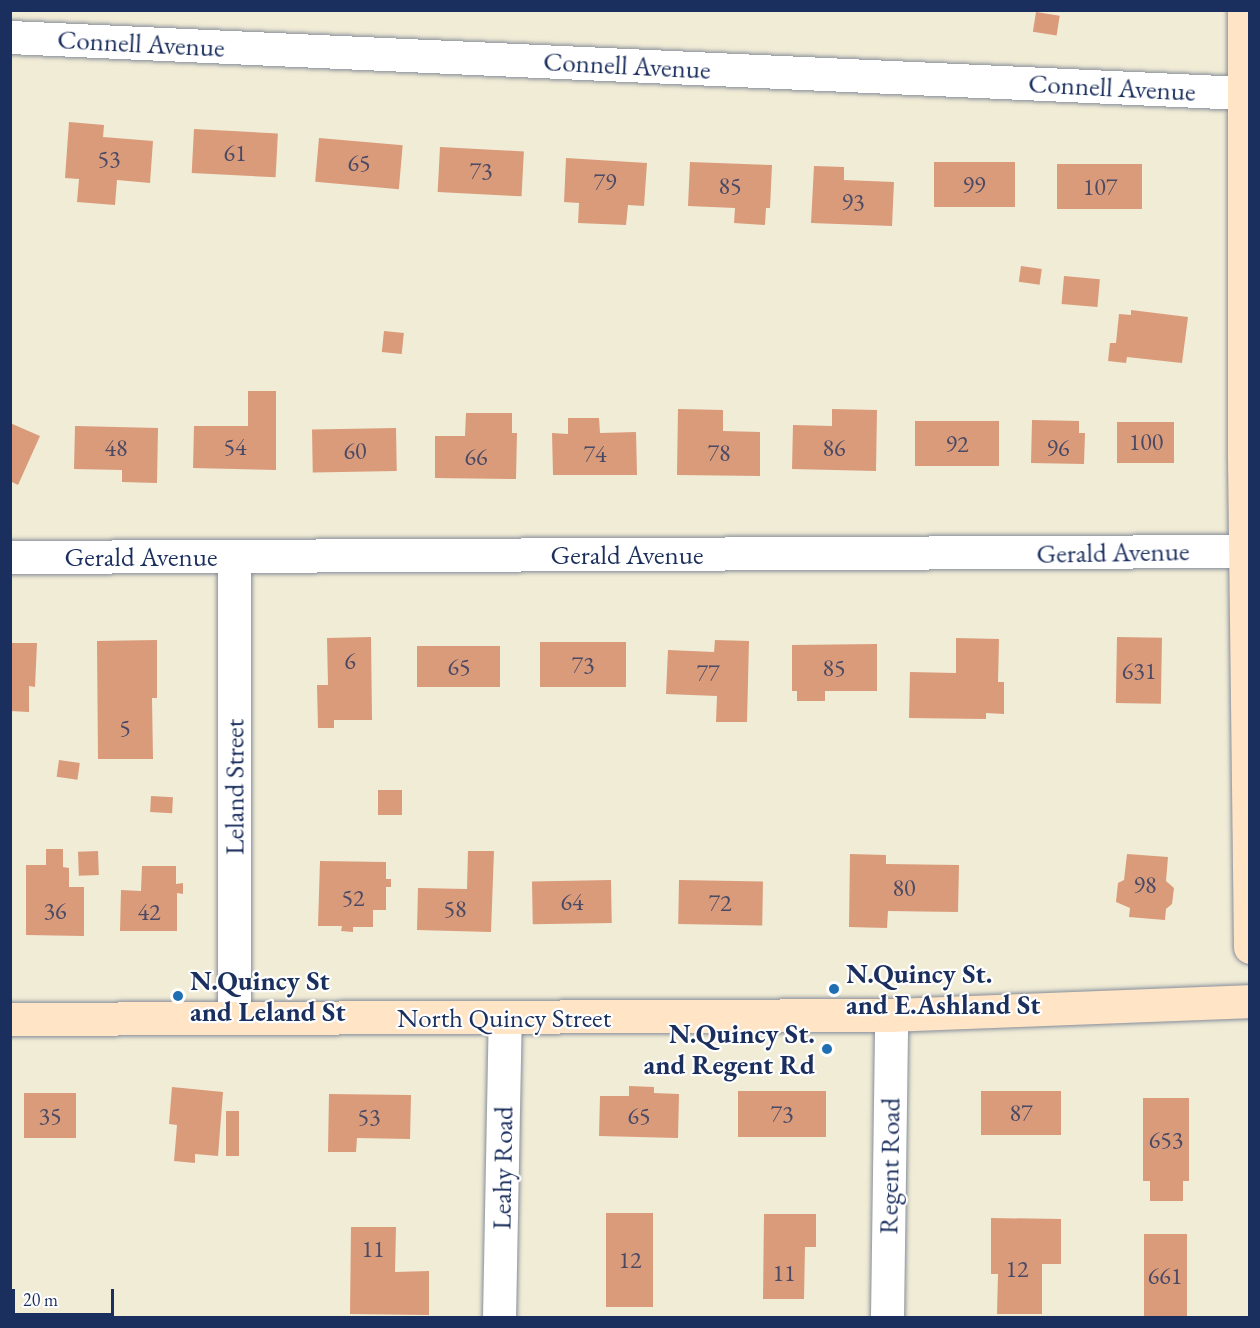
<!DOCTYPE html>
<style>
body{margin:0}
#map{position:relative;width:1260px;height:1328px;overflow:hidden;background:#f1ecd6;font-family:"EB Garamond",serif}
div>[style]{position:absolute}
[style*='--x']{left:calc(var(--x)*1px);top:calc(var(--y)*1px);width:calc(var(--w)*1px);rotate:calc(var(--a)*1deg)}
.building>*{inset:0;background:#da9b7b;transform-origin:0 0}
.roads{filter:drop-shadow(0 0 2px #868e9a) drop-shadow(0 0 2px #868e9a)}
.minor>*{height:33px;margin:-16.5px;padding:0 16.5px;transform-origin:16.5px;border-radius:16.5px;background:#fff}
.secondary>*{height:33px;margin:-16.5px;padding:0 16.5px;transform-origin:16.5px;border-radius:16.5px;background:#ffe4c6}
.dots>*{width:16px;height:16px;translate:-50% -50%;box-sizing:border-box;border:3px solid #fff;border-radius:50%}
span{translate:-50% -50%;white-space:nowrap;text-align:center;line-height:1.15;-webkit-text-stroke:4.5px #fff;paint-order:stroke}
.number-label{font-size:24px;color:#4b4a65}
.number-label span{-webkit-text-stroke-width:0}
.street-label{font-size:27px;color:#1b2f5e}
.poi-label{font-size:27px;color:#1b2f5e;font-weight:700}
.left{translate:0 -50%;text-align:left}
.right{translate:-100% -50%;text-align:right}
.frame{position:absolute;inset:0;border:12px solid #1b2f5e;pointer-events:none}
.scale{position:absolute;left:12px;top:1289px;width:102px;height:27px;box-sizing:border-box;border:3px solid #1b2f5e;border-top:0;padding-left:8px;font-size:18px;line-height:21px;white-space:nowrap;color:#1b2f5e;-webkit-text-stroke:4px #fff;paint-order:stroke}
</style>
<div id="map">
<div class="building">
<div style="left:1036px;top:12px;width:24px;height:20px;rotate:9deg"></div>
<div style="clip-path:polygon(69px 122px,104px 125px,103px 137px,153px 141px,150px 183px,117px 180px,115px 205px,77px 202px,79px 179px,65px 178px)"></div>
<div style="left:194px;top:129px;width:84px;height:44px;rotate:3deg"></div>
<div style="left:319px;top:138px;width:84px;height:44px;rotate:5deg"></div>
<div style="left:440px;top:147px;width:84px;height:45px;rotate:3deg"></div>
<div style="clip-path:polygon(566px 158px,647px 163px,644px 206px,628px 205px,626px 225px,578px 223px,579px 203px,564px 202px)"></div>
<div style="clip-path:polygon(690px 162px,772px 165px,770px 208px,766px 208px,765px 225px,734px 223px,735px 208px,688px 206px)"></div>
<div style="left:934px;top:162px;width:81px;height:45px"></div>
<div style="left:1142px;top:164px;width:45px;height:85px;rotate:90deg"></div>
<div style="clip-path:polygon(814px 166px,844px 167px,844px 180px,894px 182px,892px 226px,811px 223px)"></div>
<div style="left:1021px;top:266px;width:21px;height:16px;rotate:8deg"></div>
<div style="left:1064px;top:276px;width:36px;height:28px;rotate:5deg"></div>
<div style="clip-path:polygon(1131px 310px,1188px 317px,1182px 363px,1127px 357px,1126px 363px,1108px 361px,1110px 343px,1116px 343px,1119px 314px,1131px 315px)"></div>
<div style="left:384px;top:331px;width:20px;height:21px;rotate:6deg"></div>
<div style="clip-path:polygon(248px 391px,276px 391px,276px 470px,193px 468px,194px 426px,248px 426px)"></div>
<div style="clip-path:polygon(678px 409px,723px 410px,723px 431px,760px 432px,760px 476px,677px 475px)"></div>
<div style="clip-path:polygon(832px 409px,877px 410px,876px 471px,792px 469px,793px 425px,832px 426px)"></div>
<div style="clip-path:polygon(466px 413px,512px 413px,512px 433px,517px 433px,516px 479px,435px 478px,435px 436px,465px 436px)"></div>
<div style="clip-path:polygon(568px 418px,599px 418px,600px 433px,636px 432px,637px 475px,553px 475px,552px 433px,568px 434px)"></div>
<div style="clip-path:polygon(1032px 420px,1079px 421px,1079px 433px,1085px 433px,1084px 464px,1031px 463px)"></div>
<div style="left:999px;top:421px;width:45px;height:84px;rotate:90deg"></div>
<div style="left:1117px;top:422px;width:57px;height:41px"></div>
<div style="clip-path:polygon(10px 423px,40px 436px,18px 485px,10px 481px)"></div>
<div style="clip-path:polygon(75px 426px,158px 428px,157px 483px,122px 482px,122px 470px,74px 469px)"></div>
<div style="left:396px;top:428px;width:43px;height:84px;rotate:89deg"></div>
<div style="clip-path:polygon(371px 637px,372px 720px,334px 720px,334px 728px,318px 728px,317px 685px,328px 685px,327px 638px)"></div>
<div style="left:1117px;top:637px;width:45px;height:66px;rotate:1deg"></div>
<div style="clip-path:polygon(956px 638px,999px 639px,998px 682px,1004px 682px,1004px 714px,986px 713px,986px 719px,909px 718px,910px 672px,956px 673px)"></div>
<div style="clip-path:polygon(157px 640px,157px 698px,152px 698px,153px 759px,98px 759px,97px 641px)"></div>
<div style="clip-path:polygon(715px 640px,749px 641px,747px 722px,716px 722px,717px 696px,666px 694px,668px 650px,714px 652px)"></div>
<div style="left:626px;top:642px;width:45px;height:86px;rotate:90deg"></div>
<div style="clip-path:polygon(10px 643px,37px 643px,35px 687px,29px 686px,29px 712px,10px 711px)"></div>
<div style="clip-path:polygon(877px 644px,877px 691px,825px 691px,825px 701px,797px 701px,797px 691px,792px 691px,792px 645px)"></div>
<div style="left:417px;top:646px;width:83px;height:41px"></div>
<div style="left:59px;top:760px;width:21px;height:17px;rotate:8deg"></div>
<div style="left:378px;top:790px;width:24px;height:25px"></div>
<div style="left:151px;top:796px;width:22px;height:16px;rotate:3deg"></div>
<div style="clip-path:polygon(46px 849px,63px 849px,63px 867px,69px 868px,69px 887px,84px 887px,84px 936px,26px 935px,26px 865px,46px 865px)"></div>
<div style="left:98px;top:851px;width:24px;height:20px;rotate:88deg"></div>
<div style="clip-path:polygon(468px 851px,494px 851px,491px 932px,417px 930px,418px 888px,467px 889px)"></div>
<div style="clip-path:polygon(850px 854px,886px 855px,886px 864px,959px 865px,958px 912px,888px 911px,887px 928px,849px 927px)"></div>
<div style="clip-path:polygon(1127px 854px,1168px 857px,1166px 881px,1174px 888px,1172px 904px,1166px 909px,1165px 920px,1129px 917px,1130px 908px,1116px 902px,1118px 883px,1124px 880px)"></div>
<div style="clip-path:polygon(320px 861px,386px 862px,386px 879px,391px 879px,391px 887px,386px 887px,386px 910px,373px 910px,373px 927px,353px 927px,353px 932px,341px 931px,342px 926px,318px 926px)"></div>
<div style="clip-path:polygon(142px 866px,176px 866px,176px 884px,183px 883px,183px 894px,177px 893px,177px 931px,120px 931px,121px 890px,141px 891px)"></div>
<div style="left:611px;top:880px;width:43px;height:79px;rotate:89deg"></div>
<div style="left:679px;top:880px;width:84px;height:44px;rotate:1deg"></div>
<div style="clip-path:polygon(629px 1086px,654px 1087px,654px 1093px,679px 1094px,678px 1138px,599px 1136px,600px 1096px,629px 1096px)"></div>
<div style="clip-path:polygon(172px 1087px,223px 1092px,218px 1156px,195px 1154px,195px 1163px,174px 1161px,177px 1125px,169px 1124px)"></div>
<div style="left:826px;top:1091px;width:46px;height:88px;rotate:90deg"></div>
<div style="left:981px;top:1091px;width:80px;height:44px"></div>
<div style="left:24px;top:1093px;width:52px;height:45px"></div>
<div style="clip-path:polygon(329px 1094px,411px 1095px,410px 1139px,357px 1138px,356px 1152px,328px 1152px)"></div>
<div style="clip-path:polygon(1143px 1098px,1189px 1098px,1189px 1181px,1183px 1181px,1183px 1201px,1150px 1201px,1150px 1181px,1143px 1181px)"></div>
<div style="left:226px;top:1111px;width:13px;height:45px"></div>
<div style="left:606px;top:1213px;width:47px;height:94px"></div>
<div style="clip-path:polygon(764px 1214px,816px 1214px,816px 1247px,805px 1247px,804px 1299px,763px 1299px)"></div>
<div style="clip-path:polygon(991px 1218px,1061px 1219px,1061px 1264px,1042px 1264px,1042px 1314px,997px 1314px,998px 1274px,991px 1274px)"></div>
<div style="clip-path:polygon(351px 1227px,396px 1227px,395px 1272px,429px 1271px,429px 1315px,350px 1314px)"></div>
<div style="left:1144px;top:1234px;width:43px;height:84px"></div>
</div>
<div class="roads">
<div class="minor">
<div style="--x:10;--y:37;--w:1234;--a:2.6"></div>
<div style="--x:234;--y:556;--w:462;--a:90"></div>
<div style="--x:10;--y:557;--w:1234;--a:-0.28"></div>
<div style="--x:499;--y:1318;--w:300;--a:-88.9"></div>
<div style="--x:887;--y:1318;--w:303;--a:-89.2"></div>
</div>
<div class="secondary">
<div style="--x:1244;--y:10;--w:447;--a:90"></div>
<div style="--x:1244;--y:457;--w:490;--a:89.3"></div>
<div style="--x:10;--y:1019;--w:881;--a:-0.26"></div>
<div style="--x:891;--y:1015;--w:359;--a:-2.2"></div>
</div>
</div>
<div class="dots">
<div style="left:834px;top:989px;background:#1f6fb2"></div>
<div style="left:178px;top:996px;background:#1f6fb2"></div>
<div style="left:827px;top:1049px;background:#1f6fb2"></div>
</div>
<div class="number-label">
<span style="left:235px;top:153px">61</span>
<span style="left:109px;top:159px">53</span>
<span style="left:359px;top:163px">65</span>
<span style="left:481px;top:171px">73</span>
<span style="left:605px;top:182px">79</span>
<span style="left:974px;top:185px">99</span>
<span style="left:730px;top:186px">85</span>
<span style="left:1100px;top:187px">107</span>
<span style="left:853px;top:202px">93</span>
<span style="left:1146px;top:442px">100</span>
<span style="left:957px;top:444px">92</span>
<span style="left:235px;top:447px">54</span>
<span style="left:116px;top:448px">48</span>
<span style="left:834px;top:448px">86</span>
<span style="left:1058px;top:448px">96</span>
<span style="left:355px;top:451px">60</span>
<span style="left:719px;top:453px">78</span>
<span style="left:595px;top:454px">74</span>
<span style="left:476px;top:457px">66</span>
<span style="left:350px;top:661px">6</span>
<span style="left:583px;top:665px">73</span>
<span style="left:459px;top:667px">65</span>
<span style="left:834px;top:668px">85</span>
<span style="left:1139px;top:671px">631</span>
<span style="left:708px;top:673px">77</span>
<span style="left:125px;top:728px">5</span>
<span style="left:1145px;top:885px">98</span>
<span style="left:904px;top:888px">80</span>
<span style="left:353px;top:898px">52</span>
<span style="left:572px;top:902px">64</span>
<span style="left:720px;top:903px">72</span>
<span style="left:455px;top:909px">58</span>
<span style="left:55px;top:911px">36</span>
<span style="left:149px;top:912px">42</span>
<span style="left:1021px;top:1113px">87</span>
<span style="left:782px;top:1114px">73</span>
<span style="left:50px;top:1116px">35</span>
<span style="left:639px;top:1116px">65</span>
<span style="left:369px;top:1117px">53</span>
<span style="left:1166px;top:1140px">653</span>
<span style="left:373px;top:1249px">11</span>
<span style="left:630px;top:1260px">12</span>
<span style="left:1017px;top:1269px">12</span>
<span style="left:784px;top:1273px">11</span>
<span style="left:1165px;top:1276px">661</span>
</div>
<div class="street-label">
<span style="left:141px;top:43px;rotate:3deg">Connell Avenue</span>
<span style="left:627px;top:65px;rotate:3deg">Connell Avenue</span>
<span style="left:1112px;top:87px;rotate:3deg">Connell Avenue</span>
<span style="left:1113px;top:552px;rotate:-1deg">Gerald Avenue</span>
<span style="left:627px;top:555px">Gerald Avenue</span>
<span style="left:141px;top:557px">Gerald Avenue</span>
<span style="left:234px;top:787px;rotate:-90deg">Leland Street</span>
<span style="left:504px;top:1018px">North Quincy Street</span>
<span style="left:889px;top:1166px;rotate:-89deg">Regent Road</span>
<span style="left:502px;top:1168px;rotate:-89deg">Leahy Road</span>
</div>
<div class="poi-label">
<span class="left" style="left:846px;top:989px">N.Quincy St.<br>and E.Ashland St</span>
<span class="left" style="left:190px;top:996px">N.Quincy St<br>and Leland St</span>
<span class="right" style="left:815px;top:1049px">N.Quincy St.<br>and Regent Rd</span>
</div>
<div class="frame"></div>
<div class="scale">20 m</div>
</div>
